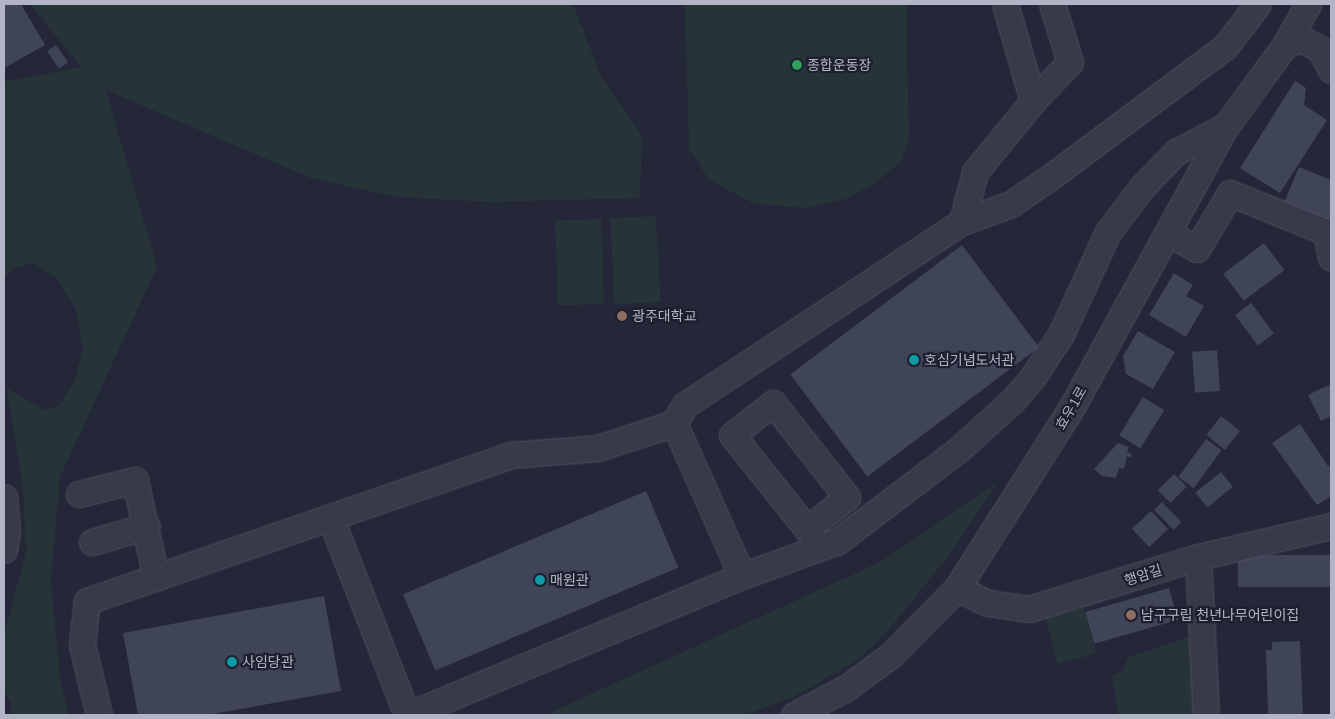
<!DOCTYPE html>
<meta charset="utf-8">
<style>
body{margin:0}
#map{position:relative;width:1335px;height:719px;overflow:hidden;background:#232738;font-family:Mulish,"Noto Sans KR",sans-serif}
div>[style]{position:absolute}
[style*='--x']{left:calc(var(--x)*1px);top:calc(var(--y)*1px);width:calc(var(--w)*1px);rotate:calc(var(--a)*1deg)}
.green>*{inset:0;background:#26343a;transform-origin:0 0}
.building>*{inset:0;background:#404458;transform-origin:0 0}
.roads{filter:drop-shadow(0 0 1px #4f5260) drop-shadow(0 0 1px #4f5260)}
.minor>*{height:25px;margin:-12.5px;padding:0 12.5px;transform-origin:12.5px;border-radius:12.5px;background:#373a49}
.dots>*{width:14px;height:14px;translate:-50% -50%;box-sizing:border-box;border:2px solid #1c1f2d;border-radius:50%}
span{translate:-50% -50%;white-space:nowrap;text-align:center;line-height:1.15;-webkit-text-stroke:4.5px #1c1f2d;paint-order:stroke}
.poi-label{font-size:14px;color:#b2b5c5}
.left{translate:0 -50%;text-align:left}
.street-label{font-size:14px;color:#b2b5c5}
.frame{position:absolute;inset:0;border:5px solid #b2b5c5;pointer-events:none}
</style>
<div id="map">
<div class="green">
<div style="clip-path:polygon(30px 4px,573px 4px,601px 76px,642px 136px,640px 198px,490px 202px,396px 197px,311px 178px,106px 90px,157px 267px,60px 477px,51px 582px,60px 679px,69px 715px,10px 715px,11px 702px,4px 691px,4px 636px,26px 551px,23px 489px,7px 388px,44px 410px,60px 405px,74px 381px,83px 350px,77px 312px,56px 277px,32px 263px,14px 268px,4px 278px,4px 82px,81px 67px)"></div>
<div style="clip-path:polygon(685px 4px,906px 4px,909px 138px,902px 161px,875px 183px,846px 199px,805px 208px,755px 204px,709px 180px,689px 149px)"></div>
<div style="left:656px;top:216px;width:86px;height:46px;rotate:87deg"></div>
<div style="left:601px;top:219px;width:85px;height:46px;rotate:88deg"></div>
<div style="clip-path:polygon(998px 482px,950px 554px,890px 628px,859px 659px,794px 697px,744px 715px,545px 715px,880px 562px)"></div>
<div style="left:1084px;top:608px;width:47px;height:40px;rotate:75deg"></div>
<div style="clip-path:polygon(1189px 637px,1195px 715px,1118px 715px,1112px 676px,1122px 670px,1129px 657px)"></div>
</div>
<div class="building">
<div style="clip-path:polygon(4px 4px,21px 4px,45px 45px,4px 68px)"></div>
<div style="left:56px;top:45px;width:21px;height:11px;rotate:55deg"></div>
<div style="clip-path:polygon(1295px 81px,1306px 88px,1304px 105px,1327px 120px,1280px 193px,1240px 168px)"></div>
<div style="clip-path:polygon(1299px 167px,1331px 180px,1331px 223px,1284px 203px)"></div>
<div style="left:1264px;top:243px;width:34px;height:51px;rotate:53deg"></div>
<div style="left:962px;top:245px;width:128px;height:215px;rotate:53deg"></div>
<div style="clip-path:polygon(1174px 273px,1193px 285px,1186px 296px,1204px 306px,1186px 337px,1149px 315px)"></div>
<div style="left:1251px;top:303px;width:38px;height:20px;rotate:53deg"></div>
<div style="clip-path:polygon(1138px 331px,1175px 352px,1153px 389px,1126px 374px,1123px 356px)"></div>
<div style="left:1217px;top:350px;width:41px;height:25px;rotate:86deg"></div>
<div style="clip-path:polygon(1331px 384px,1331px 416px,1321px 421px,1308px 395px)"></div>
<div style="left:1143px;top:397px;width:25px;height:45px;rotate:32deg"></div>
<div style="left:1221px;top:416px;width:24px;height:24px;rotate:38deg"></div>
<div style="clip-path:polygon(1300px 424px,1328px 466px,1331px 465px,1331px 496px,1317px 505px,1272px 443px)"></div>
<div style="left:1206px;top:439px;width:19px;height:47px;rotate:36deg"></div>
<div style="clip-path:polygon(1118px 443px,1129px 447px,1127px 452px,1132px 454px,1130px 458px,1127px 456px,1124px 469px,1119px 468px,1116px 478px,1102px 476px,1094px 469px)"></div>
<div style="left:1221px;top:472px;width:19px;height:33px;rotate:51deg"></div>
<div style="left:1174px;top:474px;width:18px;height:23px;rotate:45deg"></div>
<div style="left:646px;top:491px;width:83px;height:264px;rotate:67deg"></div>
<div style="left:1162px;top:502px;width:28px;height:11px;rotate:46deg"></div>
<div style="left:1151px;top:511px;width:25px;height:26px;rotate:47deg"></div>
<div style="left:1331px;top:555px;width:32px;height:93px;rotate:90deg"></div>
<div style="left:1169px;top:588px;width:33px;height:87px;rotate:74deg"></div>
<div style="clip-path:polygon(324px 596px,341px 691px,207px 715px,138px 715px,123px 633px)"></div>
<div style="clip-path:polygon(1300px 641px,1303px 715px,1263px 715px,1268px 713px,1266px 650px,1272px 650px,1272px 642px)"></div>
</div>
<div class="roads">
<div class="minor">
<div style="--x:1005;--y:4;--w:101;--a:73.9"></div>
<div style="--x:1285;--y:45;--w:17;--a:-21"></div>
<div style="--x:1301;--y:39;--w:21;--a:28"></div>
<div style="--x:1320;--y:49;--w:24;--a:62"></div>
<div style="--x:962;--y:222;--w:52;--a:-75.4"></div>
<div style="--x:975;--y:172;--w:92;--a:-50.8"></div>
<div style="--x:1033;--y:101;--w:54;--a:-46.5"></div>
<div style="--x:1070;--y:62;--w:61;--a:-107.2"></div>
<div style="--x:1168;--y:233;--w:33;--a:29"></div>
<div style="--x:1197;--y:249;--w:65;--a:-59.5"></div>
<div style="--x:1230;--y:193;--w:104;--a:22.1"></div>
<div style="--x:1326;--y:232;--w:26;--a:79"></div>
<div style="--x:773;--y:403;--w:120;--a:51.8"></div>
<div style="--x:847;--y:497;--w:51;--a:141.3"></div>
<div style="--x:807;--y:529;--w:120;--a:-128.6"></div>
<div style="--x:732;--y:435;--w:52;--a:-38"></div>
<div style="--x:674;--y:423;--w:167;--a:66"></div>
<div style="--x:79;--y:494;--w:58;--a:-14"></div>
<div style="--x:135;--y:480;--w:100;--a:77.9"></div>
<div style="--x:4;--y:497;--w:34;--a:85"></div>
<div style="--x:7;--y:531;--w:19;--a:99"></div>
<div style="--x:331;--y:519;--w:210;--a:68.8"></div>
<div style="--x:92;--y:542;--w:57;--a:-16.2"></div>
<div style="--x:1198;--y:557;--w:158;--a:87.1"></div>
<div style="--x:957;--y:588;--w:34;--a:26"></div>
<div style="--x:988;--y:603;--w:41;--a:8.3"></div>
<div style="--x:1029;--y:609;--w:177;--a:-17.1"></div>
<div style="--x:1198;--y:557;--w:137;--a:-13.1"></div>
<div style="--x:99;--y:715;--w:73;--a:-103.5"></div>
<div style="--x:82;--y:644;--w:43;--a:-83.4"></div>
<div style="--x:87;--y:601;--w:447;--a:-19"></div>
<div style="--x:510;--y:455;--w:88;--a:-4.5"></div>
<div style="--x:598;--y:448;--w:80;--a:-18.2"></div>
<div style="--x:674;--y:423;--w:21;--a:-59"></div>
<div style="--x:685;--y:405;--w:332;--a:-33.5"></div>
<div style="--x:962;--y:222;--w:52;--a:-20.2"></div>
<div style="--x:1011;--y:204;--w:51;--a:-34.6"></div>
<div style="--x:1053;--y:175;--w:214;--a:-36.7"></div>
<div style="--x:1225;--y:47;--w:54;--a:-52.5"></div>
<div style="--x:408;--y:715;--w:362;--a:-22.6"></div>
<div style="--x:742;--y:576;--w:102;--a:-20"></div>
<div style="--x:838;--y:541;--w:152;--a:-37.2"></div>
<div style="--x:959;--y:449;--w:73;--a:-42.2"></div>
<div style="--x:1013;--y:400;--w:29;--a:-49"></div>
<div style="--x:1032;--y:378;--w:53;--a:-56.6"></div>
<div style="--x:1061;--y:334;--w:112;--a:-65.3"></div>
<div style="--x:1108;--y:232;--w:56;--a:-52.9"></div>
<div style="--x:1142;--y:187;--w:49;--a:-45.8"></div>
<div style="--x:1176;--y:152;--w:56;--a:-27.5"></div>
<div style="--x:794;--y:715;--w:59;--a:-27.4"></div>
<div style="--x:846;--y:688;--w:56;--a:-36.3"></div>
<div style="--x:891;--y:655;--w:94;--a:-45.4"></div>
<div style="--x:957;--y:588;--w:217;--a:-57.6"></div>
<div style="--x:1073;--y:405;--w:318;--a:-61.3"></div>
<div style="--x:1226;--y:126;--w:100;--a:-53.9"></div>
<div style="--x:1285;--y:45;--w:47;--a:-60.7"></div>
</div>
</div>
<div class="dots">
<div style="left:797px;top:65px;background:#2e9e5b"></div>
<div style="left:622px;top:316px;background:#8d6e63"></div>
<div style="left:914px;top:360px;background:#0f9aa8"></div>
<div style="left:540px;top:580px;background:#0f9aa8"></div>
<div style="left:1131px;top:615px;background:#8d6e63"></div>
<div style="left:232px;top:662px;background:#0f9aa8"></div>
</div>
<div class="poi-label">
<span class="left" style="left:807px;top:65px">종합운동장</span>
<span class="left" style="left:632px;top:316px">광주대학교</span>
<span class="left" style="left:924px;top:360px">호심기념도서관</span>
<span class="left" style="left:550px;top:580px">매원관</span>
<span class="left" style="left:1141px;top:615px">남구구립 천년나무어린이집</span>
<span class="left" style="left:242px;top:662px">사임당관</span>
</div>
<div class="street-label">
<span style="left:1071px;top:408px;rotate:-60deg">효우1로</span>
<span style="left:1143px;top:575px;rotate:-18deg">행암길</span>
</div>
<div class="frame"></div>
</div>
